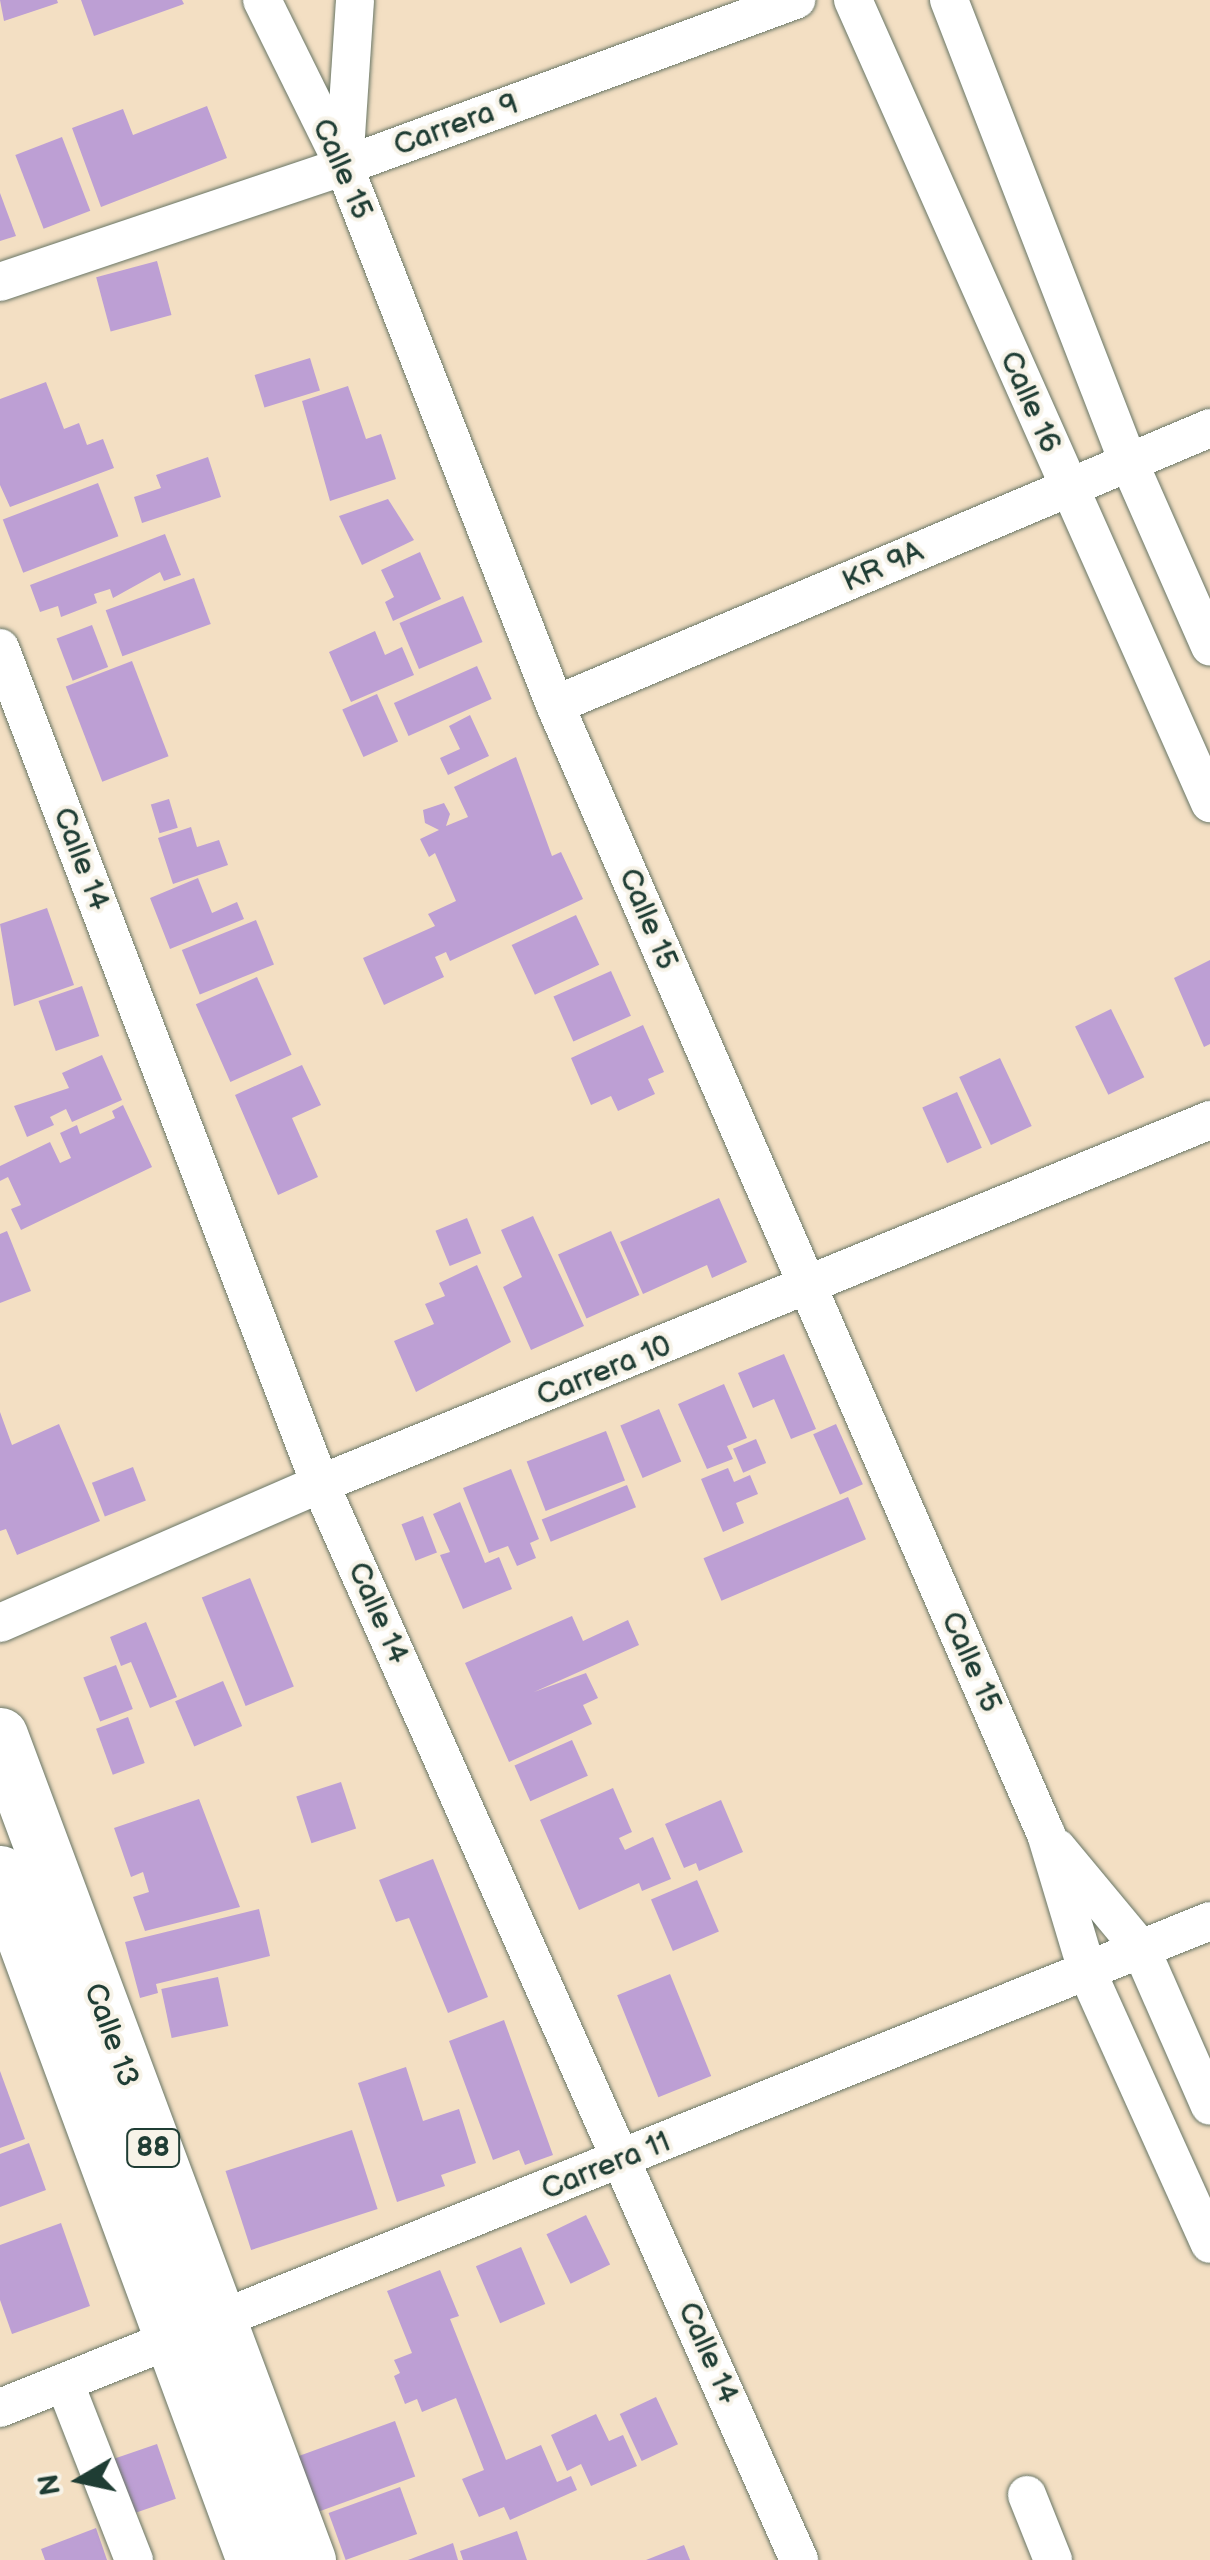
<!DOCTYPE html>
<style>
body{margin:0}
#map{position:relative;width:1210px;height:2560px;overflow:hidden;background:#f3dfc3;font-family:"Balsamiq Sans",sans-serif}
div>[style]{position:absolute}
[style*='--x']{left:calc(var(--x)*1px);top:calc(var(--y)*1px);width:calc(var(--w)*1px);rotate:calc(var(--a)*1deg)}
.building>*{inset:0;background:#bd9fd4;transform-origin:0 0}
.roads{filter:drop-shadow(0 0 2px #697666) drop-shadow(0 0 2px #697666)}
.minor>*{height:38px;margin:-19px;padding:0 19px;transform-origin:19px;border-radius:19px;background:#fff}
.highway>*{height:55px;margin:-27.5px;padding:0 27.5px;transform-origin:27.5px;border-radius:27.5px;background:#fff}
span{translate:-50% -50%;white-space:nowrap;text-align:center;line-height:1.15;-webkit-text-stroke:8px #f7f3e8;paint-order:stroke}
.shield-label span{padding:2px 8px;background:#f7f3e8;border:2px solid;border-radius:8px;-webkit-text-stroke-width:0}
.shield-label{font-size:28px;color:#1f3d34;font-weight:700}
.street-label{font-size:30px;color:#1f3d34}
.north{position:absolute;left:30px;top:2430px;width:100px;height:100px;-webkit-text-stroke:8px #f7f3e8;paint-order:stroke;rotate:261deg;font-size:28px;font-weight:700;line-height:40px;text-align:center;color:#1f3d34}
.north::after{content:'';display:block;margin:auto;width:35px;height:45px;background:#1f3d34;clip-path:polygon(50% 0,100% 100%,50% 72%,0 100%)}
</style>
<div id="map">
<div class="building">
<div style="clip-path:polygon(0 0,57px 0,58px 3px,4px 21px)"></div>
<div style="clip-path:polygon(81px 0,182px 0,184px 4px,94px 36px)"></div>
<div style="clip-path:polygon(207px 106px,227px 158px,101px 207px,72px 128px,123px 109px,133px 135px)"></div>
<div style="left:62px;top:137px;width:79px;height:50px;rotate:69deg"></div>
<div style="clip-path:polygon(0 193px,16px 236px,0 241px)"></div>
<div style="left:157px;top:261px;width:56px;height:63px;rotate:75deg"></div>
<div style="left:310px;top:358px;width:34px;height:58px;rotate:73deg"></div>
<div style="clip-path:polygon(46px 382px,64px 429px,79px 423px,87px 445px,103px 439px,114px 468px,10px 507px,0 485px,0 399px)"></div>
<div style="clip-path:polygon(348px 386px,366px 439px,381px 434px,396px 479px,330px 501px,302px 401px)"></div>
<div style="clip-path:polygon(208px 457px,221px 497px,142px 523px,134px 497px,161px 488px,156px 475px)"></div>
<div style="left:98px;top:483px;width:57px;height:102px;rotate:69deg"></div>
<div style="clip-path:polygon(388px 499px,414px 540px,362px 565px,339px 516px)"></div>
<div style="clip-path:polygon(165px 534px,181px 575px,164px 581px,160px 572px,113px 598px,110px 589px,94px 594px,97px 603px,61px 617px,58px 606px,40px 612px,30px 585px)"></div>
<div style="clip-path:polygon(420px 552px,441px 599px,393px 621px,385px 602px,394px 597px,381px 570px)"></div>
<div style="left:194px;top:578px;width:49px;height:94px;rotate:70deg"></div>
<div style="left:463px;top:596px;width:50px;height:69px;rotate:67deg"></div>
<div style="left:92px;top:625px;width:45px;height:38px;rotate:69deg"></div>
<div style="clip-path:polygon(375px 631px,385px 655px,402px 647px,414px 675px,351px 702px,329px 652px)"></div>
<div style="left:132px;top:661px;width:102px;height:71px;rotate:69deg"></div>
<div style="left:477px;top:666px;width:36px;height:91px;rotate:66deg"></div>
<div style="left:377px;top:694px;width:52px;height:38px;rotate:66deg"></div>
<div style="clip-path:polygon(470px 715px,489px 756px,448px 775px,440px 758px,460px 749px,449px 726px)"></div>
<div style="clip-path:polygon(516px 757px,552px 856px,561px 852px,583px 899px,450px 961px,446px 952px,435px 957px,444px 977px,384px 1005px,363px 958px,435px 926px,428px 914px,456px 901px,435px 853px,429px 857px,420px 839px,439px 830px,425px 823px,423px 810px,444px 803px,450px 814px,446px 826px,468px 817px,454px 787px)"></div>
<div style="left:169px;top:799px;width:30px;height:19px;rotate:73deg"></div>
<div style="clip-path:polygon(191px 827px,197px 847px,219px 840px,228px 865px,173px 884px,158px 838px)"></div>
<div style="clip-path:polygon(198px 878px,212px 913px,237px 902px,244px 919px,170px 949px,150px 898px)"></div>
<div style="clip-path:polygon(47px 908px,74px 985px,14px 1006px,0 924px)"></div>
<div style="left:576px;top:915px;width:55px;height:71px;rotate:65deg"></div>
<div style="left:256px;top:920px;width:48px;height:80px;rotate:68deg"></div>
<div style="clip-path:polygon(1210px 960px,1210px 1044px,1204px 1047px,1174px 978px)"></div>
<div style="left:611px;top:971px;width:49px;height:63px;rotate:66deg"></div>
<div style="left:257px;top:977px;width:85px;height:67px;rotate:66deg"></div>
<div style="left:82px;top:986px;width:53px;height:46px;rotate:71deg"></div>
<div style="left:1111px;top:1009px;width:76px;height:40px;rotate:64deg"></div>
<div style="clip-path:polygon(643px 1025px,664px 1072px,648px 1079px,655px 1094px,618px 1111px,611px 1096px,591px 1105px,571px 1058px)"></div>
<div style="clip-path:polygon(102px 1055px,122px 1100px,72px 1122px,66px 1109px,50px 1117px,54px 1125px,27px 1137px,14px 1106px,69px 1088px,62px 1073px)"></div>
<div style="left:1000px;top:1058px;width:75px;height:45px;rotate:65deg"></div>
<div style="clip-path:polygon(302px 1065px,321px 1105px,292px 1118px,318px 1177px,278px 1195px,235px 1095px)"></div>
<div style="left:957px;top:1092px;width:61px;height:38px;rotate:66deg"></div>
<div style="clip-path:polygon(123px 1105px,152px 1167px,21px 1230px,11px 1209px,21px 1205px,8px 1177px,0 1181px,0 1166px,50px 1142px,60px 1163px,71px 1158px,60px 1133px,77px 1125px,80px 1134px,115px 1118px,112px 1111px)"></div>
<div style="clip-path:polygon(719px 1198px,747px 1262px,712px 1278px,707px 1265px,643px 1294px,620px 1242px)"></div>
<div style="clip-path:polygon(533px 1216px,584px 1326px,531px 1350px,503px 1287px,522px 1277px,501px 1230px)"></div>
<div style="left:467px;top:1218px;width:38px;height:34px;rotate:68deg"></div>
<div style="clip-path:polygon(7px 1231px,31px 1291px,0 1303px,0 1234px)"></div>
<div style="left:611px;top:1231px;width:70px;height:58px;rotate:66deg"></div>
<div style="clip-path:polygon(477px 1265px,511px 1342px,416px 1392px,394px 1341px,434px 1324px,425px 1304px,445px 1296px,439px 1283px)"></div>
<div style="clip-path:polygon(784px 1354px,816px 1429px,791px 1439px,774px 1399px,753px 1408px,738px 1373px)"></div>
<div style="clip-path:polygon(724px 1384px,747px 1438px,727px 1446px,733px 1459px,707px 1469px,678px 1404px)"></div>
<div style="left:659px;top:1409px;width:57px;height:42px;rotate:67deg"></div>
<div style="clip-path:polygon(0 1412px,12px 1445px,59px 1424px,100px 1521px,17px 1555px,6px 1529px,0 1531px)"></div>
<div style="left:836px;top:1424px;width:66px;height:25px;rotate:66deg"></div>
<div style="left:606px;top:1431px;width:53px;height:85px;rotate:69deg"></div>
<div style="left:756px;top:1439px;width:26px;height:25px;rotate:67deg"></div>
<div style="left:133px;top:1467px;width:36px;height:44px;rotate:69deg"></div>
<div style="clip-path:polygon(728px 1468px,734px 1482px,750px 1475px,758px 1494px,736px 1503px,744px 1523px,723px 1532px,701px 1479px)"></div>
<div style="clip-path:polygon(511px 1469px,539px 1539px,530px 1543px,536px 1558px,517px 1566px,508px 1546px,489px 1553px,463px 1488px)"></div>
<div style="left:627px;top:1485px;width:24px;height:92px;rotate:68deg"></div>
<div style="left:848px;top:1497px;width:46px;height:157px;rotate:67deg"></div>
<div style="clip-path:polygon(460px 1502px,485px 1563px,499px 1557px,512px 1589px,463px 1609px,440px 1555px,450px 1552px,433px 1514px)"></div>
<div style="left:423px;top:1516px;width:39px;height:23px;rotate:69deg"></div>
<div style="left:250px;top:1578px;width:117px;height:52px;rotate:68deg"></div>
<div style="clip-path:polygon(572px 1616px,583px 1641px,628px 1620px,639px 1645px,534px 1692px,586px 1673px,598px 1698px,583px 1705px,592px 1724px,509px 1762px,465px 1663px)"></div>
<div style="clip-path:polygon(146px 1622px,177px 1697px,150px 1708px,131px 1662px,121px 1666px,110px 1637px)"></div>
<div style="left:116px;top:1665px;width:47px;height:35px;rotate:69deg"></div>
<div style="left:223px;top:1681px;width:49px;height:52px;rotate:67deg"></div>
<div style="left:128px;top:1717px;width:49px;height:34px;rotate:70deg"></div>
<div style="left:572px;top:1740px;width:39px;height:63px;rotate:66deg"></div>
<div style="left:341px;top:1782px;width:49px;height:47px;rotate:72deg"></div>
<div style="clip-path:polygon(613px 1788px,632px 1832px,619px 1838px,625px 1850px,653px 1837px,671px 1879px,642px 1891px,639px 1883px,579px 1910px,540px 1820px)"></div>
<div style="clip-path:polygon(199px 1799px,240px 1907px,145px 1931px,133px 1897px,149px 1892px,143px 1872px,131px 1877px,114px 1828px)"></div>
<div style="clip-path:polygon(721px 1800px,743px 1852px,699px 1871px,696px 1863px,684px 1868px,665px 1824px)"></div>
<div style="clip-path:polygon(433px 1859px,488px 1997px,448px 2013px,409px 1918px,396px 1922px,379px 1880px)"></div>
<div style="left:697px;top:1880px;width:56px;height:50px;rotate:67deg"></div>
<div style="clip-path:polygon(259px 1909px,270px 1956px,156px 1984px,158px 1993px,140px 1998px,125px 1942px)"></div>
<div style="left:670px;top:1974px;width:110px;height:57px;rotate:68deg"></div>
<div style="left:218px;top:1977px;width:50px;height:58px;rotate:78deg"></div>
<div style="clip-path:polygon(504px 2020px,553px 2155px,525px 2165px,519px 2150px,493px 2160px,449px 2041px)"></div>
<div style="clip-path:polygon(406px 2067px,423px 2121px,459px 2109px,476px 2163px,441px 2175px,445px 2186px,397px 2202px,358px 2083px)"></div>
<div style="clip-path:polygon(0 2071px,25px 2139px,0 2148px)"></div>
<div style="left:352px;top:2130px;width:83px;height:133px;rotate:72deg"></div>
<div style="clip-path:polygon(29px 2143px,46px 2190px,0 2207px,0 2154px)"></div>
<div style="left:586px;top:2215px;width:55px;height:44px;rotate:64deg"></div>
<div style="clip-path:polygon(61px 2223px,90px 2306px,12px 2334px,0 2300px,0 2245px)"></div>
<div style="left:521px;top:2247px;width:62px;height:49px;rotate:67deg"></div>
<div style="clip-path:polygon(440px 2270px,459px 2316px,450px 2319px,506px 2460px,541px 2445px,557px 2482px,571px 2476px,577px 2490px,510px 2520px,504px 2507px,479px 2517px,462px 2479px,484px 2470px,456px 2398px,422px 2412px,417px 2399px,405px 2404px,394px 2376px,400px 2373px,394px 2360px,412px 2353px,387px 2291px)"></div>
<div style="left:656px;top:2397px;width:52px;height:40px;rotate:65deg"></div>
<div style="clip-path:polygon(596px 2414px,609px 2441px,623px 2435px,637px 2466px,591px 2486px,581px 2464px,567px 2471px,551px 2435px)"></div>
<div style="left:395px;top:2421px;width:59px;height:106px;rotate:70deg"></div>
<div style="left:157px;top:2444px;width:58px;height:47px;rotate:71deg"></div>
<div style="left:400px;top:2487px;width:50px;height:76px;rotate:70deg"></div>
<div style="clip-path:polygon(96px 2528px,107px 2560px,45px 2560px,41px 2549px)"></div>
<div style="clip-path:polygon(517px 2531px,527px 2560px,463px 2560px,460px 2551px)"></div>
<div style="clip-path:polygon(453px 2543px,458px 2560px,408px 2560px)"></div>
<div style="clip-path:polygon(684px 2545px,690px 2560px,646px 2560px)"></div>
</div>
<div class="roads">
<div class="minor">
<div style="--x:262;--y:0;--w:185;--a:63.7"></div>
<div style="--x:344;--y:166;--w:579;--a:68.62"></div>
<div style="--x:555;--y:705;--w:1231;--a:66.5"></div>
<div style="--x:1046;--y:1834;--w:146;--a:73.3"></div>
<div style="--x:1088;--y:1974;--w:296;--a:65.7"></div>
<div style="--x:853;--y:0;--w:879;--a:66.03"></div>
<div style="--x:949;--y:0;--w:491;--a:68.8"></div>
<div style="--x:1127;--y:458;--w:206;--a:66.2"></div>
<div style="--x:344;--y:166;--w:166;--a:-86.2"></div>
<div style="--x:0;--y:282;--w:363;--a:-18.6"></div>
<div style="--x:344;--y:166;--w:482;--a:-20.2"></div>
<div style="--x:0;--y:648;--w:895;--a:69.05"></div>
<div style="--x:320;--y:1484;--w:1178;--a:66"></div>
<div style="--x:555;--y:705;--w:711;--a:-22.92"></div>
<div style="--x:0;--y:1623;--w:349;--a:-23.5"></div>
<div style="--x:320;--y:1484;--w:962;--a:-22.24"></div>
<div style="--x:1057;--y:1848;--w:131;--a:50.3"></div>
<div style="--x:1141;--y:1949;--w:171;--a:66.3"></div>
<div style="--x:65;--y:2384;--w:189;--a:68.6"></div>
<div style="--x:0;--y:2408;--w:1304;--a:-21.92"></div>
<div style="--x:1027;--y:2495;--w:70;--a:68.2"></div>
</div>
<div class="highway">
<div style="--x:0;--y:1735;--w:881;--a:69.53"></div>
<div style="--x:0;--y:1873;--w:732;--a:69.71"></div>
</div>
</div>
<div class="shield-label">
<span style="left:153px;top:2148px">88</span>
</div>
<div class="street-label">
<span style="left:456px;top:125px;rotate:-20deg">Carrera 9</span>
<span style="left:342px;top:169px;rotate:66deg">Calle 15</span>
<span style="left:1030px;top:402px;rotate:66deg">Calle 16</span>
<span style="left:883px;top:567px;rotate:-23deg">KR 9A</span>
<span style="left:81px;top:859px;rotate:69deg">Calle 14</span>
<span style="left:648px;top:919px;rotate:67deg">Calle 15</span>
<span style="left:604px;top:1371px;rotate:-22deg">Carrera 10</span>
<span style="left:378px;top:1613px;rotate:66deg">Calle 14</span>
<span style="left:971px;top:1662px;rotate:66deg">Calle 15</span>
<span style="left:111px;top:2035px;rotate:70deg">Calle 13</span>
<span style="left:606px;top:2166px;rotate:-22deg">Carrera 11</span>
<span style="left:708px;top:2353px;rotate:66deg">Calle 14</span>
</div>
<div class="north">N</div>
</div>
